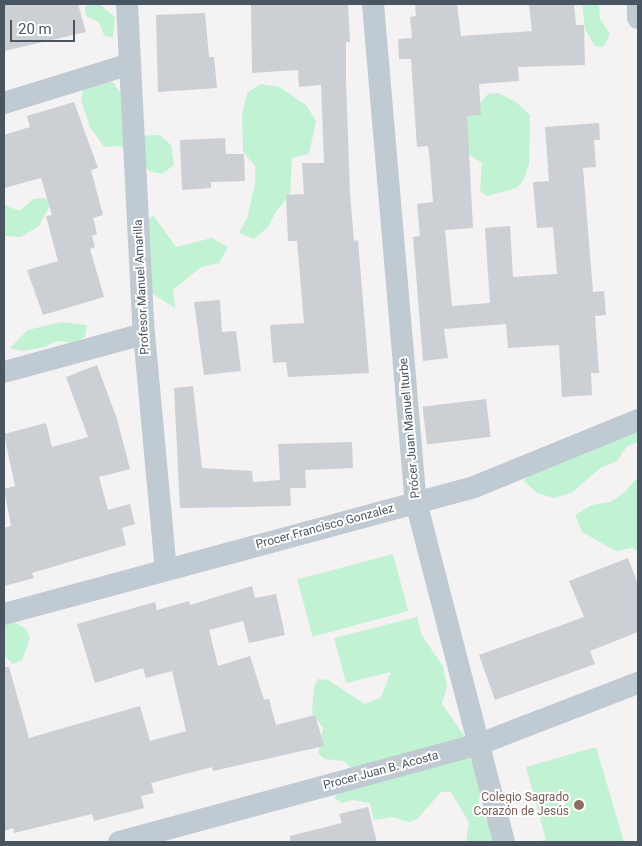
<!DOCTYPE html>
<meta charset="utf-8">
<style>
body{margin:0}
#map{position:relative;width:642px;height:846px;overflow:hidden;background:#f4f2f2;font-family:Roboto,sans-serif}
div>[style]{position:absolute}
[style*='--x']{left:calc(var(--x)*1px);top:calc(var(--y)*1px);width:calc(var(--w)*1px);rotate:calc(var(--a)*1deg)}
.green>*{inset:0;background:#c1f2d3;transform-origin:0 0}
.building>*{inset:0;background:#cccfd4;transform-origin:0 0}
.minor>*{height:22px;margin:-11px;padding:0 11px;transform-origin:11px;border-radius:11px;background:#c0cad2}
.dots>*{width:14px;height:14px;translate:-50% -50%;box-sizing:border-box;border:2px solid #fff;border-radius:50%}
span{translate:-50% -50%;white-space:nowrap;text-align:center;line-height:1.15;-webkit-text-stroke:4px #fff;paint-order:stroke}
.street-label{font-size:12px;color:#495661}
.education-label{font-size:12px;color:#785e54}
.right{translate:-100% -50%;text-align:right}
.frame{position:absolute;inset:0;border:5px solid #495661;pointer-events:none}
.scale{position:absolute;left:10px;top:20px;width:65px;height:22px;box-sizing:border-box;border:2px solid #495661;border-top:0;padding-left:6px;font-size:15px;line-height:18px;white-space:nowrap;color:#495661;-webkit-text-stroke:4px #fff;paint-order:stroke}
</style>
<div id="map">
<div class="green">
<div style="clip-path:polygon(91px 4px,99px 4px,115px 17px,113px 38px,104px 35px,99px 22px,86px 16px,85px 7px)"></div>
<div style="clip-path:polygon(582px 4px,599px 4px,600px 19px,610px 34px,603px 47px,595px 46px,585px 29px)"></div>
<div style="clip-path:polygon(100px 72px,114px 83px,129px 106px,136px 136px,160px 135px,171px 145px,174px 165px,162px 174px,151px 172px,120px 146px,104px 147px,90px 127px,81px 100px,86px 76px)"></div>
<div style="clip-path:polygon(260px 84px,279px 87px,306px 105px,316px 121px,309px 154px,292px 158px,290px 195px,277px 210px,268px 227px,254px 239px,239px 233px,247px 218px,255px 184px,255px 166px,243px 152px,242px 114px,247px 93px)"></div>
<div style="clip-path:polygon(498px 93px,516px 102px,530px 115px,529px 164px,523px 181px,516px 188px,487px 196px,480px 191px,482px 163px,468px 154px,464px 121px,488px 94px)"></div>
<div style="clip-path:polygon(43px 198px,52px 201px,39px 226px,21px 237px,4px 236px,4px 205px,20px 211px,33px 199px)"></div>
<div style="clip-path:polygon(153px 215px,176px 247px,212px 238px,228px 247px,219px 263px,201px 267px,173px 290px,175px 308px,153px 294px,143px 280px,141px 228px)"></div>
<div style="clip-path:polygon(61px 322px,87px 325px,85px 337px,72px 343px,57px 341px,45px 347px,22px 351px,10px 348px,28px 330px)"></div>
<div style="clip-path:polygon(638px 412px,638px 442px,627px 446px,617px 461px,600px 468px,573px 492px,554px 498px,537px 493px,524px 481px,531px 464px)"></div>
<div style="clip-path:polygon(638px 477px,638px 551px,633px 548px,616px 551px,582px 532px,575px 515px,592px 505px,610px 502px,624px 493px)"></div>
<div style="left:393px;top:554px;width:59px;height:99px;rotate:75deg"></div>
<div style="clip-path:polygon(417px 617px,422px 636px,443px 666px,447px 686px,442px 704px,465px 737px,467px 755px,479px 771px,481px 789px,478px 807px,488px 823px,492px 842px,466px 842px,469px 822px,451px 792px,441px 792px,417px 819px,409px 822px,392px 817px,374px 820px,370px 803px,352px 800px,342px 803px,334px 798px,357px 773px,344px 761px,325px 759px,318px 754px,323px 728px,312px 713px,314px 687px,318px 679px,328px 680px,365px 704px,381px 697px,391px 672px,346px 683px,334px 638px)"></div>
<div style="clip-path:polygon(9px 619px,26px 629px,30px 638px,22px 660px,13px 664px,4px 655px,4px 621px)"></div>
<div style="clip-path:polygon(596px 747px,624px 842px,530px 842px,546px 840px,526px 767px)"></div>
</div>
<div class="building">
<div style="clip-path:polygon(4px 4px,78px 4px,86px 32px,4px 51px)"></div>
<div style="clip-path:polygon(251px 4px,348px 4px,350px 42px,346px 42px,346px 81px,350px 193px,354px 241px,358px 240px,369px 373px,288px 377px,286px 362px,273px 363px,270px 325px,304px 323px,297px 241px,288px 241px,286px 195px,304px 194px,302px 163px,324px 163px,321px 85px,299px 87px,298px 70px,252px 73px)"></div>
<div style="clip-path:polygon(415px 4px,457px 4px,461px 36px,532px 31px,529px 4px,574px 4px,576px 25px,584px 25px,585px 65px,518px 67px,519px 81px,479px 84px,481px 115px,467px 116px,473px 228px,445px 230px,452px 306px,490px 303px,485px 228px,510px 226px,513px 277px,557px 274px,553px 227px,537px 228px,533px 182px,549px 181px,545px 127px,599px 123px,600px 140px,594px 140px,596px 167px,583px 168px,593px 292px,604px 291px,606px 315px,595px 316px,599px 373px,591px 373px,592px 395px,562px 397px,559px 345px,508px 348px,506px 324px,444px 329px,448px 358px,423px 361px,413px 237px,420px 236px,417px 204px,433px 202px,430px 163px,428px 146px,417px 147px,411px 59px,399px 59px,398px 39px,412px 38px,410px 17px,416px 16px)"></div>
<div style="clip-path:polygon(205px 13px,209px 57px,214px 57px,217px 88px,158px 92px,156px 15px)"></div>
<div style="clip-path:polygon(74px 102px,98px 168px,91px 170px,103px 215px,93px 218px,97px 234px,92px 236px,95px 247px,90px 249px,104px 297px,43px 315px,27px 270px,58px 261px,46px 216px,52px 215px,41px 178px,4px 188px,4px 135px,30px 127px,27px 116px)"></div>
<div style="clip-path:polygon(225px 138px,226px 154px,244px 154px,245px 181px,211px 182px,211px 188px,182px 190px,180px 140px)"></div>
<div style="clip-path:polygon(220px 300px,222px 332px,236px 331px,241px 371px,204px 375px,194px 302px)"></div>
<div style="clip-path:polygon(97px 365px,117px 419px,130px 469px,99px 477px,108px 510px,130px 504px,135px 524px,122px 528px,126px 545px,32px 573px,34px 578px,4px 586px,4px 528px,11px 526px,4px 489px,15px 486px,4px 434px,46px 423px,52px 447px,88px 437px,66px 377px)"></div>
<div style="clip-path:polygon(193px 386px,202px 468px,252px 471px,253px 482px,280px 480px,278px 444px,352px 442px,353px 468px,305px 470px,306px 488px,290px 488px,291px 506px,180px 508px,174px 388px)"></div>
<div style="left:486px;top:399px;width:38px;height:64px;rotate:83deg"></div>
<div style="clip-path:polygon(628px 558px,638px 584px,638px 632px,590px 651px,595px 664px,495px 700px,479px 655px,584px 617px,569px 581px)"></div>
<div style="clip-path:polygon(252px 586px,255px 598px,276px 594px,285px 635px,249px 643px,243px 621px,209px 630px,218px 666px,250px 656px,264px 700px,269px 699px,276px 725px,315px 715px,324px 746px,213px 771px,212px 767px,151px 783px,154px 793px,141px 796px,144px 808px,94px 821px,92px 814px,14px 833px,13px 828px,4px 831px,4px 667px,9px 667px,29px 738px,140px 706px,150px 741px,186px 731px,172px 671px,146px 678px,143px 668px,95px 683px,77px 624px,155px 602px,157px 610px,189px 601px,190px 605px)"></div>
<div style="clip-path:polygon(368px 807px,377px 842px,290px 842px,290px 836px,342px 823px,339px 814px)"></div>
</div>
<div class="minor">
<div style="--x:127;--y:4;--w:330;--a:87.1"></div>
<div style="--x:144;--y:334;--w:237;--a:84.7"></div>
<div style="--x:373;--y:4;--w:500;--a:85.1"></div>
<div style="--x:416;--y:502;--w:351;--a:75.5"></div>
<div style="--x:638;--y:4;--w:14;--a:90"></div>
<div style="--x:4;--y:103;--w:132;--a:-17.2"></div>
<div style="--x:4;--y:372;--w:145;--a:-15.2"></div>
<div style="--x:4;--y:614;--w:487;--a:-15.1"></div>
<div style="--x:474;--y:487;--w:177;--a:-22.2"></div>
<div style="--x:119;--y:842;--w:371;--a:-15.2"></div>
<div style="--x:477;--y:745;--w:173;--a:-21.1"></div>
</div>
<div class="dots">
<div style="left:579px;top:805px;background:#8d6e63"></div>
</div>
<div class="street-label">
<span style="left:142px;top:287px;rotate:-93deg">Profesor Manuel Amarilla</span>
<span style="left:410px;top:428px;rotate:-95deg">Prócer Juan Manuel Iturbe</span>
<span style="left:325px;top:527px;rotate:-15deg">Procer Francisco Gonzalez</span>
<span style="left:381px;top:771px;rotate:-15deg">Procer Juan B. Acosta</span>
</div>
<div class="education-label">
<span class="right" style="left:569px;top:805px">Colegio Sagrado<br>Corazón de Jesús</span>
</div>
<div class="frame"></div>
<div class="scale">20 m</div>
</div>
